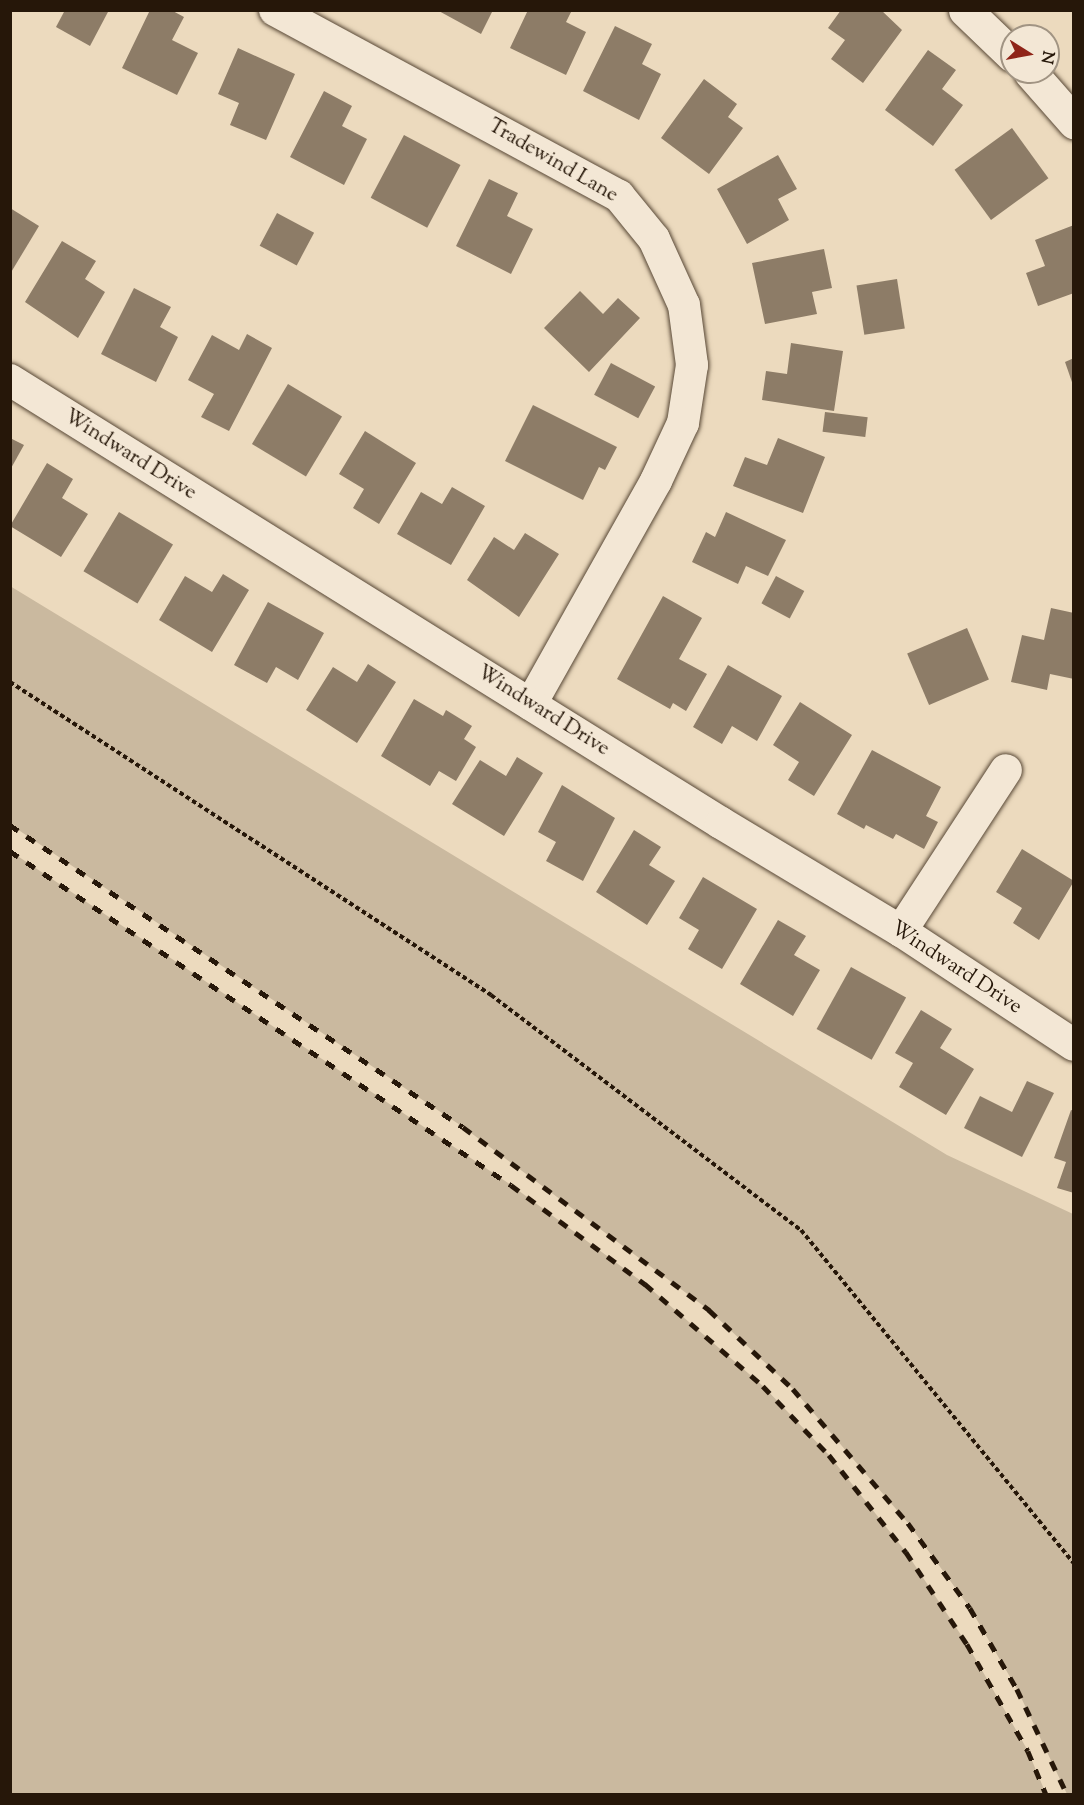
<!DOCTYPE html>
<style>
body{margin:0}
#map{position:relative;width:1084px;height:1805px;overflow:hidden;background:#ecdabe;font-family:"Sorts Mill Goudy",serif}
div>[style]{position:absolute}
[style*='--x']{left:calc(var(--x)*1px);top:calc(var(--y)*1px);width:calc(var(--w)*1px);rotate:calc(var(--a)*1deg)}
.green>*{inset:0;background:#cab99f}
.building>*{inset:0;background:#8d7c67;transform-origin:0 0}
.path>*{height:4px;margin-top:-2px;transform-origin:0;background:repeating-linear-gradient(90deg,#261709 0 4.5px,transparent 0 7.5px)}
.roads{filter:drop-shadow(0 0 2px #584836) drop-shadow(0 0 2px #584836)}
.street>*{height:32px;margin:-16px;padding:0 16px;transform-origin:16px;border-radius:16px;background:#f3e7d5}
.secondary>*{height:33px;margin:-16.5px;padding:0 16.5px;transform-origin:16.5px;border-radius:16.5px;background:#f3e7d5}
.rail>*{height:4.5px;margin-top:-2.25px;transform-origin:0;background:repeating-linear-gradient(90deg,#261709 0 10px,transparent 0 20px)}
span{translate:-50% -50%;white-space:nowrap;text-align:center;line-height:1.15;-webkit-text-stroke:6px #f3e7d5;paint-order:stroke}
.street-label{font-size:21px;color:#261709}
.frame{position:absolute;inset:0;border:12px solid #261709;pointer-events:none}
.north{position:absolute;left:1000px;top:24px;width:60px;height:60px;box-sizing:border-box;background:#f3e7d5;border:2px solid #a19483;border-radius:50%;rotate:101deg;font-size:16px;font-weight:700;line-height:24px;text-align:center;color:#261709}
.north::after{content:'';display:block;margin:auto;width:21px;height:27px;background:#8f2418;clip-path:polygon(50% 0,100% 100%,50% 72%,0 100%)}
</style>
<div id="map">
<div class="green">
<div style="clip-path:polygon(10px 586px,947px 1155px,1073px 1214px,1073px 1794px,1067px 1794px,1017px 1689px,970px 1608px,908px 1523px,793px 1389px,709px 1310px,463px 1127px,11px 825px)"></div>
<div style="clip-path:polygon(10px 851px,511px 1185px,645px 1284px,763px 1386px,829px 1455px,906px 1552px,967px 1644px,1028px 1751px,1046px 1794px,11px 1794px)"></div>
</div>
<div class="building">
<div style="clip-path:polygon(65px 10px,109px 10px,90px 46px,56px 27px)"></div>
<div style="clip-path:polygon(150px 10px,171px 10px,184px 17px,172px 40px,198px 53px,177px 95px,122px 68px)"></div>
<div style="clip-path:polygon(437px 10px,493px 10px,481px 34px)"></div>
<div style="clip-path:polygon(528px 10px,572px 10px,566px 22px,586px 32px,566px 75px,510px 48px)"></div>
<div style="clip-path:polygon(841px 10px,881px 10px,902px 30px,863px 83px,831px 59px,845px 40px,828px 28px)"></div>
<div style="clip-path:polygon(615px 26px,652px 44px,642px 64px,661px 74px,639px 120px,583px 91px)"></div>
<div style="clip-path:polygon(238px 48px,295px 74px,266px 140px,230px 125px,239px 103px,218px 94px)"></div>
<div style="clip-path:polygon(928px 50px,956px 70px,942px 89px,963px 105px,933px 146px,885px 110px)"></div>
<div style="clip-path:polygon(704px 79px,737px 104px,728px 117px,743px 128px,709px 174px,661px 138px)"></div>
<div style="clip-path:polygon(324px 91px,352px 106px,342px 126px,367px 139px,344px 185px,290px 157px)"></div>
<div style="left:1012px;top:128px;width:62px;height:71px;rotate:54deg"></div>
<div style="left:404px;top:135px;width:64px;height:71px;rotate:28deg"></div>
<div style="clip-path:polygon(778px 155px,797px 189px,778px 199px,789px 220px,747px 244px,717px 189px)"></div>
<div style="clip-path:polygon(489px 179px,518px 193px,507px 216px,533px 229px,511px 274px,456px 246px)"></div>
<div style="clip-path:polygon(10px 208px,39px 226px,10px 274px)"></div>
<div style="left:277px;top:213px;width:42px;height:37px;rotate:28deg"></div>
<div style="clip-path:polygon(1074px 225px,1074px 293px,1038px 306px,1026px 273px,1045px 266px,1035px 240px)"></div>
<div style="clip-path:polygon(62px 241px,96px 261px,85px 279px,105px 292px,78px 338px,25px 302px)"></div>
<div style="clip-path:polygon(824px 249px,832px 288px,812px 292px,817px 314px,765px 324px,752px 263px)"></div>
<div style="left:897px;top:279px;width:50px;height:41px;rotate:81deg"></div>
<div style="clip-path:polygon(134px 288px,171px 307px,160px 327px,178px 337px,156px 382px,101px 354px)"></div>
<div style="clip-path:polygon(580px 291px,603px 314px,618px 298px,640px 318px,589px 372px,544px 328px)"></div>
<div style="clip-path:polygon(247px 334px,272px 348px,229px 431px,201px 417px,214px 394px,188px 380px,212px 335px,239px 350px)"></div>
<div style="clip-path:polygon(791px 343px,843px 351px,834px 411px,762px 400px,766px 371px,787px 374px)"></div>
<div style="clip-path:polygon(1074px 358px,1074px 384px,1073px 385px,1065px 362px)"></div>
<div style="left:611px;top:363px;width:50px;height:36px;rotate:28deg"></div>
<div style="left:288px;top:384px;width:63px;height:70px;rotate:31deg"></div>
<div style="clip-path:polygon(533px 405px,617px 447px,605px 470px,599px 467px,583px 500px,505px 461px)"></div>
<div style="left:825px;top:412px;width:43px;height:20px;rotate:7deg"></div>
<div style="clip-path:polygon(365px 431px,416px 463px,379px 524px,353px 508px,364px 489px,339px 474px)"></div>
<div style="clip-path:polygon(10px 438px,24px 445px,10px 470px)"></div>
<div style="clip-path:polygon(778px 438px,825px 457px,803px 513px,733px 486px,745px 457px,767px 465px)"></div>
<div style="clip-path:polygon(47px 463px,73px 479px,62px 498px,88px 514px,61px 557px,10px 526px)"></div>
<div style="clip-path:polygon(452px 487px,485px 506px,451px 565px,397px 534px,421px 492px,442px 504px)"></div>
<div style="left:119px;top:512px;width:63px;height:69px;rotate:31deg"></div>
<div style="clip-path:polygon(726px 512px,786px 540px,768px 576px,746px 566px,738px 584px,692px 562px,706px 532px,715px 537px)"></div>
<div style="clip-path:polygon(525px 533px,559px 554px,519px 617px,467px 580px,494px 537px,514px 550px)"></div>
<div style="clip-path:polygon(223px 574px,249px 590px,212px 652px,159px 620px,185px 576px,212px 592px)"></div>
<div style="left:776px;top:576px;width:32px;height:31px;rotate:28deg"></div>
<div style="clip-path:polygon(663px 596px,702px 618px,679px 659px,707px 674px,686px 711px,673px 703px,670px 709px,617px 679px)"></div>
<div style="clip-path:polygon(268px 602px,324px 633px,298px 680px,276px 667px,267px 683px,234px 665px)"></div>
<div style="clip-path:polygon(1051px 608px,1074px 613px,1074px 679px,1050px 674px,1047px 690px,1011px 682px,1022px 635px,1044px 640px)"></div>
<div style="left:967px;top:628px;width:56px;height:65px;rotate:67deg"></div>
<div style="clip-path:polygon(368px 664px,396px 682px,357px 743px,306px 710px,333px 667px,357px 682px)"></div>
<div style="clip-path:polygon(728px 665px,782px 696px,757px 741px,732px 726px,722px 744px,693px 727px)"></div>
<div style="clip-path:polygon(414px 699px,443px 716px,446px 710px,472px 726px,464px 739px,476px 747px,456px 781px,439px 771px,430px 786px,381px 756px)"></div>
<div style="clip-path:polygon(800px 702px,852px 735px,814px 796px,788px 780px,799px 762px,773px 745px)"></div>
<div style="clip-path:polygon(872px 750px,941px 787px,926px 816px,938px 822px,924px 849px,896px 834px,893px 839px,866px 825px,864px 829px,837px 814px)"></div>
<div style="clip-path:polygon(517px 757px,543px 773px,504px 836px,452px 804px,480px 760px,506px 776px)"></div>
<div style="clip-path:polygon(562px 785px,615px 818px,583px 881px,546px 861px,556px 842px,538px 832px)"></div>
<div style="clip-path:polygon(634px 830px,661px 847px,649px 865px,675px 881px,647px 925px,596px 892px)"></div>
<div style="clip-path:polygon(1022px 849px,1074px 881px,1039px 940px,1013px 923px,1022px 908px,996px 892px)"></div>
<div style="clip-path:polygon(703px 877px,757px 909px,722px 969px,688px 949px,699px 930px,679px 918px)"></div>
<div style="clip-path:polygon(778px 920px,806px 936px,794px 955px,820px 970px,793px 1016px,740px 984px)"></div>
<div style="left:851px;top:967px;width:63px;height:71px;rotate:29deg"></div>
<div style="clip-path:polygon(921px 1010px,952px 1029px,940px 1048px,974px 1069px,946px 1115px,899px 1087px,913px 1063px,895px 1053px)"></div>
<div style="clip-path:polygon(1027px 1081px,1054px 1093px,1022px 1157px,964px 1128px,980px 1096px,1012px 1112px)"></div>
<div style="clip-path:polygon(1071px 1110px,1074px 1111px,1074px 1193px,1057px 1188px,1066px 1162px,1054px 1158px)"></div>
</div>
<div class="path">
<div style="--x:10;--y:682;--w:574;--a:33.05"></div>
<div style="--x:491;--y:995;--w:389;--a:37.2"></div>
<div style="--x:801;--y:1230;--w:431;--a:50.7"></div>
</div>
<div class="roads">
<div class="street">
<div style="--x:275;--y:10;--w:391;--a:28.4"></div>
<div style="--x:619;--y:196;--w:55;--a:50.9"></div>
<div style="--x:654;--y:239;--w:72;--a:65.6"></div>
<div style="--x:684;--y:305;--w:61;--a:82.4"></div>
<div style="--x:692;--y:365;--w:59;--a:98.8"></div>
<div style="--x:683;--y:423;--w:64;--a:115"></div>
<div style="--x:656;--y:481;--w:256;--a:119.3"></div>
<div style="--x:10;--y:380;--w:838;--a:31.93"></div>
<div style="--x:721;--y:823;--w:210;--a:31"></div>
<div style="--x:901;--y:931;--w:207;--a:33.4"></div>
<div style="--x:901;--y:931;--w:192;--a:-56.9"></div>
</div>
<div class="secondary">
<div style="--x:965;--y:10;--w:65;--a:43.8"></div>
<div style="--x:1030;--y:72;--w:67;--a:48.7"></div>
</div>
</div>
<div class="rail">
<div style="--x:10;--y:825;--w:544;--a:33.69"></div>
<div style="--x:463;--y:1127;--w:307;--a:36.6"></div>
<div style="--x:709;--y:1310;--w:115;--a:43.2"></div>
<div style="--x:793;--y:1389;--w:177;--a:49.4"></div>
<div style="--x:908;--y:1523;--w:105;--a:53.9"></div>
<div style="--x:970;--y:1608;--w:94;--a:59.9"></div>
<div style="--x:1017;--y:1689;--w:116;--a:64.5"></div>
<div style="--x:10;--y:851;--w:602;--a:33.69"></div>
<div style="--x:511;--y:1185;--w:167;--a:36.5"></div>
<div style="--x:645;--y:1284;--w:156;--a:40.8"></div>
<div style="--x:763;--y:1386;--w:95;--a:46.3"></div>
<div style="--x:829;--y:1455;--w:124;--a:51.6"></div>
<div style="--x:906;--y:1552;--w:110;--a:56.5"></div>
<div style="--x:967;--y:1644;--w:123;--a:60.3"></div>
<div style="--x:1028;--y:1751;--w:47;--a:67.3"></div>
</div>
<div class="street-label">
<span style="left:553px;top:161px;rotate:30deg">Tradewind Lane</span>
<span style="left:130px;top:455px;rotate:32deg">Windward Drive</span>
<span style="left:543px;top:711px;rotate:32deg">Windward Drive</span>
<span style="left:956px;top:968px;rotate:33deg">Windward Drive</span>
</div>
<div class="frame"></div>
<div class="north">N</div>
</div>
